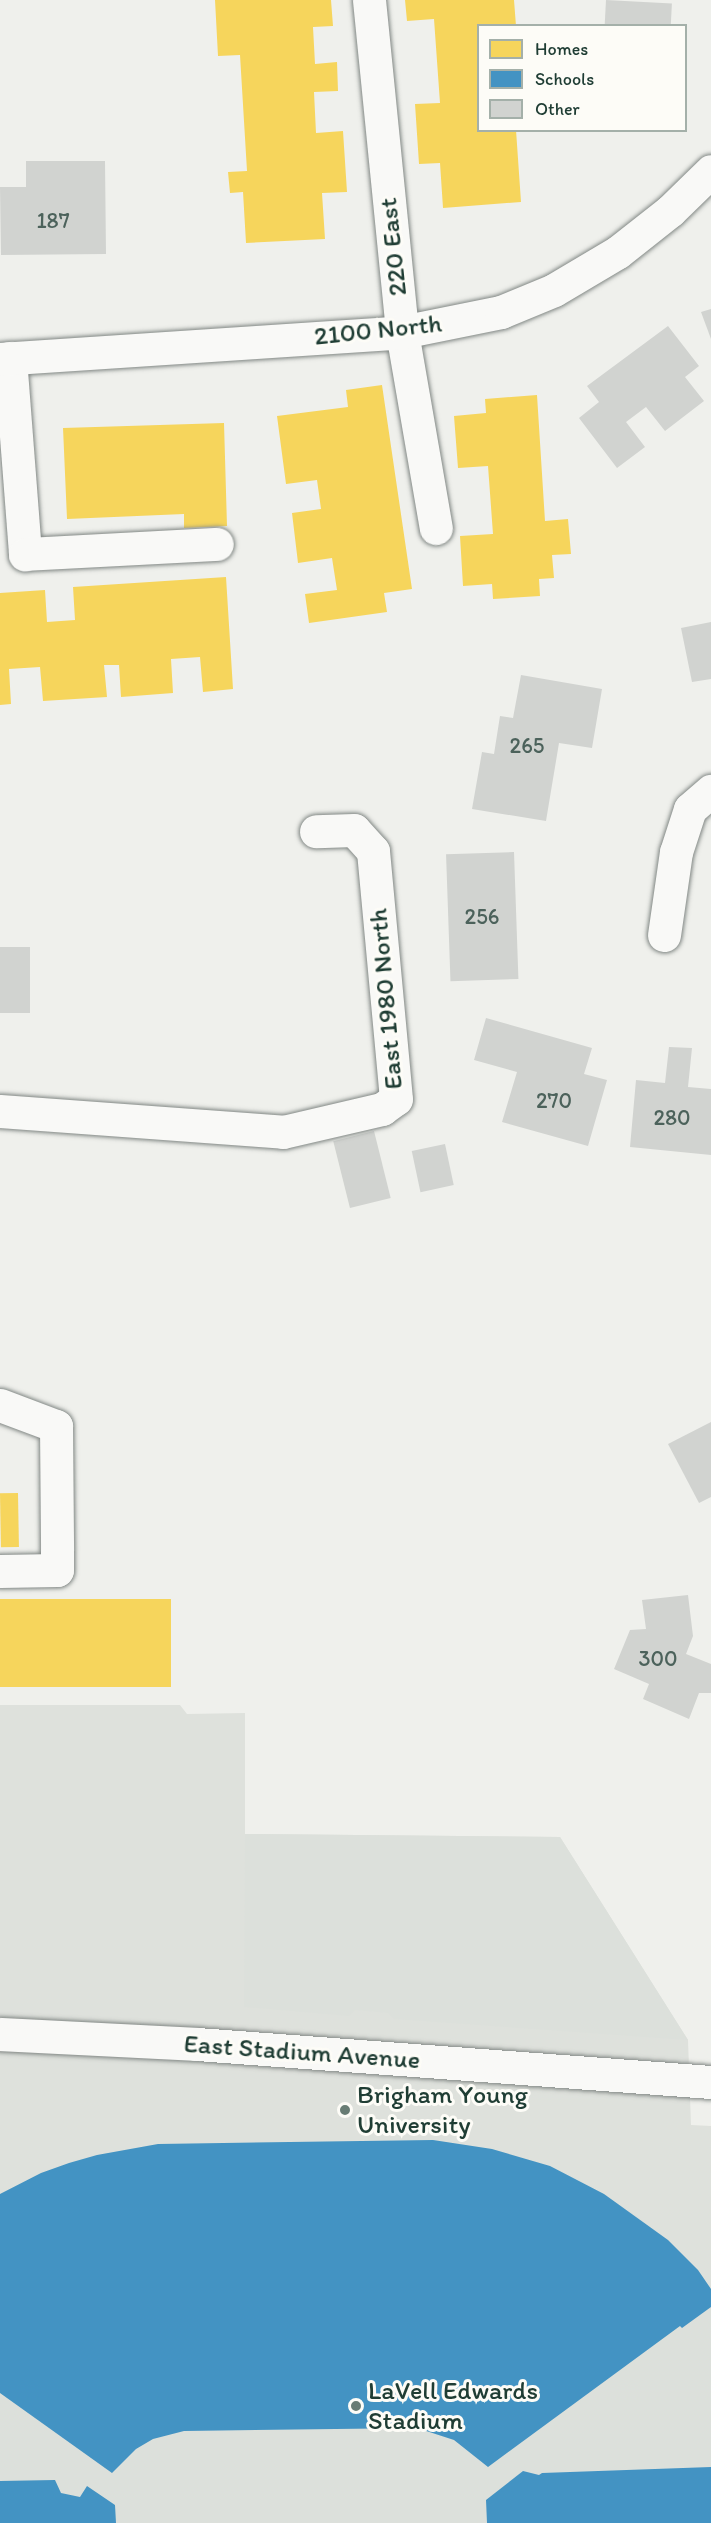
<!DOCTYPE html>
<style>
body{margin:0}
#map{position:relative;width:711px;height:2523px;overflow:hidden;background:#eff0ec;font-family:Itim,sans-serif}
div>[style]{position:absolute}
[style*='--x']{left:calc(var(--x)*1px);top:calc(var(--y)*1px);width:calc(var(--w)*1px);rotate:calc(var(--a)*1deg)}
.built>*{inset:0;background:#dee1dc}
.green>*{inset:0;background:#dce0db}
.homes>*{inset:0;background:#f6d55c;transform-origin:0 0}
.schools>*{inset:0;background:#4393c3}
.building>*{inset:0;background:#d1d3d0;transform-origin:0 0}
.roads{filter:drop-shadow(0 0 2px #828885) drop-shadow(0 0 2px #828885)}
.minor>*{height:33px;margin:-16.5px;padding:0 16.5px;transform-origin:16.5px;border-radius:16.5px;background:#f9f9f7}
.dots>*{width:16px;height:16px;translate:-50% -50%;box-sizing:border-box;border:3px solid #fdfcf7;border-radius:50%}
span{translate:-50% -50%;white-space:nowrap;text-align:center;line-height:1.15;-webkit-text-stroke:6px #fdfcf7;paint-order:stroke}
.number-label{font-size:22px;color:#4c625b}
.number-label span{-webkit-text-stroke-width:0}
.street-label{font-size:26px;color:#1f3d34}
.poi-label{font-size:26px;color:#1f3d34}
.left{translate:0 -50%;text-align:left}
.legend{position:absolute;left:477px;top:24px;width:210px;height:108px;box-sizing:border-box;background:#fdfcf7;border:2px solid #a4b0a9;margin:0;padding:8px 10px;list-style:none;font-size:18px;color:#1f3d34}
.legend li{display:flex;align-items:center;gap:12px;height:30px}
.legend b{width:30px;border:2px solid #a4b0a9}
</style>
<div id="map">
<div class="built">
<div style="clip-path:polygon(0 1705px,180px 1705px,187px 1714px,245px 1713px,245px 1834px,560px 1837px,688px 2040px,691px 2125px,711px 2126px,711px 2523px,0 2523px)"></div>
</div>
<div class="green">
<div style="clip-path:polygon(245px 1834px,560px 1837px,688px 2040px,394px 2019px,388px 2013px,355px 2010px,349px 2016px,244px 2007px)"></div>
<div style="clip-path:polygon(433px 2140px,492px 2149px,550px 2166px,578px 2179px,630px 2211px,668px 2240px,698px 2270px,711px 2289px,711px 2523px,0 2523px,0 2194px,41px 2173px,69px 2163px,97px 2155px,158px 2144px)"></div>
</div>
<div class="homes">
<div style="clip-path:polygon(215px 0,331px 0,333px 26px,313px 27px,315px 64px,337px 62px,338px 91px,314px 92px,316px 133px,343px 131px,347px 192px,322px 193px,325px 239px,246px 243px,243px 192px,230px 193px,228px 172px,247px 171px,240px 55px,218px 56px)"></div>
<div style="clip-path:polygon(405px 0,514px 0,516px 26px,478px 26px,478px 130px,516px 130px,521px 202px,443px 208px,440px 163px,419px 164px,415px 104px,440px 103px,434px 19px,407px 21px)"></div>
<div style="clip-path:polygon(382px 385px,412px 589px,384px 593px,387px 612px,309px 623px,305px 594px,337px 590px,332px 558px,298px 563px,292px 513px,321px 509px,317px 480px,286px 484px,277px 416px,348px 407px,346px 390px)"></div>
<div style="clip-path:polygon(537px 395px,545px 521px,568px 519px,571px 554px,552px 555px,554px 578px,539px 579px,540px 596px,493px 599px,492px 584px,463px 586px,460px 536px,493px 534px,488px 466px,458px 468px,454px 416px,486px 413px,485px 399px)"></div>
<div style="clip-path:polygon(224px 423px,227px 526px,184px 528px,184px 514px,67px 519px,63px 428px)"></div>
<div style="clip-path:polygon(226px 577px,233px 689px,203px 692px,200px 657px,171px 659px,173px 693px,121px 697px,119px 665px,104px 665px,107px 697px,43px 701px,40px 667px,9px 669px,11px 704px,0 705px,0 593px,45px 590px,47px 622px,75px 620px,73px 587px)"></div>
<div style="left:18px;top:1493px;width:54px;height:18px;rotate:89deg"></div>
<div style="left:0;top:1599px;width:171px;height:88px"></div>
</div>
<div class="schools">
<div style="clip-path:polygon(433px 2140px,492px 2149px,550px 2166px,604px 2194px,668px 2240px,698px 2270px,711px 2289px,711px 2307px,682px 2328px,680px 2326px,488px 2467px,454px 2440px,417px 2428px,184px 2431px,153px 2439px,136px 2449px,112px 2473px,0 2393px,0 2194px,41px 2173px,69px 2163px,97px 2155px,158px 2144px)"></div>
<div style="clip-path:polygon(711px 2467px,711px 2523px,487px 2523px,486px 2500px,523px 2471px,539px 2475px,542px 2473px)"></div>
<div style="clip-path:polygon(55px 2480px,61px 2493px,80px 2497px,87px 2486px,115px 2505px,116px 2523px,0 2523px,0 2481px)"></div>
</div>
<div class="building">
<div style="left:606px;top:0;width:66px;height:26px;rotate:3deg"></div>
<div style="clip-path:polygon(26px 161px,105px 161px,106px 254px,1px 255px,0 187px,26px 187px)"></div>
<div style="clip-path:polygon(711px 309px,711px 339px,701px 312px)"></div>
<div style="clip-path:polygon(668px 326px,699px 366px,685px 377px,704px 401px,665px 431px,646px 407px,626px 422px,645px 447px,617px 468px,579px 418px,599px 402px,587px 386px)"></div>
<div style="clip-path:polygon(711px 622px,711px 679px,692px 682px,681px 628px)"></div>
<div style="clip-path:polygon(521px 675px,602px 689px,592px 748px,559px 743px,546px 821px,472px 809px,482px 752px,494px 754px,500px 716px,513px 718px)"></div>
<div style="left:514px;top:852px;width:127px;height:68px;rotate:88deg"></div>
<div style="left:0;top:947px;width:30px;height:66px"></div>
<div style="clip-path:polygon(486px 1018px,592px 1048px,584px 1074px,607px 1080px,588px 1146px,502px 1122px,517px 1072px,474px 1060px)"></div>
<div style="clip-path:polygon(669px 1047px,692px 1048px,688px 1087px,711px 1089px,711px 1155px,630px 1147px,636px 1080px,665px 1083px)"></div>
<div style="left:374px;top:1131px;width:69px;height:42px;rotate:76deg"></div>
<div style="left:445px;top:1144px;width:42px;height:34px;rotate:78deg"></div>
<div style="clip-path:polygon(711px 1422px,711px 1497px,699px 1503px,668px 1444px)"></div>
<div style="clip-path:polygon(688px 1595px,693px 1636px,686px 1654px,711px 1664px,711px 1693px,699px 1693px,689px 1719px,643px 1699px,649px 1684px,614px 1669px,630px 1630px,646px 1629px,642px 1600px)"></div>
</div>
<div class="roads">
<div class="minor">
<div style="--x:369;--y:0;--w:334;--a:84.3"></div>
<div style="--x:402;--y:332;--w:199;--a:80.2"></div>
<div style="--x:10;--y:358;--w:197;--a:85.6"></div>
<div style="--x:25;--y:554;--w:192;--a:-3"></div>
<div style="--x:0;--y:359;--w:403;--a:-3.8"></div>
<div style="--x:402;--y:332;--w:101;--a:-11.4"></div>
<div style="--x:501;--y:312;--w:57;--a:-22.5"></div>
<div style="--x:554;--y:290;--w:74;--a:-30.7"></div>
<div style="--x:618;--y:252;--w:66;--a:-38.3"></div>
<div style="--x:670;--y:211;--w:57;--a:-44.3"></div>
<div style="--x:664;--y:935;--w:84;--a:-81.8"></div>
<div style="--x:676;--y:852;--w:45;--a:-72"></div>
<div style="--x:690;--y:809;--w:28;--a:-41"></div>
<div style="--x:0;--y:1111;--w:284;--a:4.2"></div>
<div style="--x:283;--y:1132;--w:102;--a:-13.1"></div>
<div style="--x:382;--y:1109;--w:17;--a:-36"></div>
<div style="--x:396;--y:1099;--w:249;--a:-95.3"></div>
<div style="--x:373;--y:851;--w:28;--a:-132"></div>
<div style="--x:354;--y:830;--w:38;--a:178"></div>
<div style="--x:0;--y:1405;--w:60;--a:20.6"></div>
<div style="--x:56;--y:1426;--w:124;--a:89.5"></div>
<div style="--x:57;--y:1550;--w:20;--a:90"></div>
<div style="--x:57;--y:1570;--w:57;--a:179"></div>
<div style="--x:0;--y:2034;--w:197;--a:2.9"></div>
<div style="--x:197;--y:2044;--w:515;--a:4.23"></div>
</div>
</div>
<div class="dots">
<div style="left:345px;top:2110px;background:#687c74"></div>
<div style="left:356px;top:2406px;background:#687c74"></div>
</div>
<div class="number-label">
<span style="left:53px;top:221px">187</span>
<span style="left:527px;top:746px">265</span>
<span style="left:482px;top:917px">256</span>
<span style="left:554px;top:1101px">270</span>
<span style="left:672px;top:1118px">280</span>
<span style="left:658px;top:1659px">300</span>
</div>
<div class="street-label">
<span style="left:393px;top:247px;rotate:-96deg">220 East</span>
<span style="left:378px;top:330px;rotate:-6deg">2100 North</span>
<span style="left:386px;top:999px;rotate:-95deg">East 1980 North</span>
<span style="left:302px;top:2052px;rotate:4deg">East Stadium Avenue</span>
</div>
<div class="poi-label">
<span class="left" style="left:357px;top:2110px">Brigham Young<br>University</span>
<span class="left" style="left:368px;top:2406px">LaVell Edwards<br>Stadium</span>
</div>
<ul class="legend">
<li><b style="height:16px;background:#f6d55c"></b>Homes</li>
<li><b style="height:16px;background:#4393c3"></b>Schools</li>
<li><b style="height:16px;background:#d1d3d0"></b>Other</li>
</ul>
</div>
